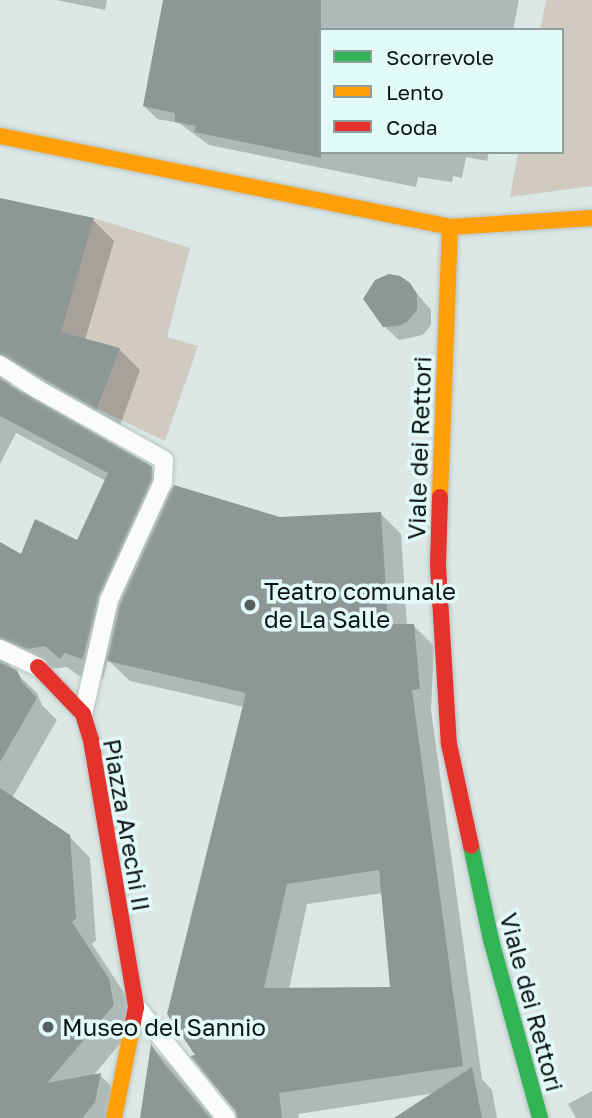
<!DOCTYPE html>
<style>
body{margin:0}
#map{position:relative;width:592px;height:1118px;overflow:hidden;background:#dbe8e6;font-family:"Golos Text",sans-serif}
div>[style]{position:absolute}
[style*='--x']{left:calc(var(--x)*1px);top:calc(var(--y)*1px);width:calc(var(--w)*1px);rotate:calc(var(--a)*1deg)}
.green>*{inset:0;background:#d0cac1}
.shadow>*{inset:0;background:#0003}
.building>*{inset:0;background:#8d9896}
.roads{filter:drop-shadow(0 0 2px #b9c3c1) drop-shadow(0 0 2px #b9c3c1)}
.lane>*{height:18px;margin:-9px;padding:0 9px;transform-origin:9px;border-radius:9px;background:#fafcfb}
.fast>*{height:16px;margin:-8px;padding:0 8px;transform-origin:8px;border-radius:8px;background:#30b455}
.slow>*{height:16px;margin:-8px;padding:0 8px;transform-origin:8px;border-radius:8px;background:#ff9f0a}
.jam>*{height:16px;margin:-8px;padding:0 8px;transform-origin:8px;border-radius:8px;background:#e5322d}
.dots>*{width:19px;height:19px;translate:-50% -50%;box-sizing:border-box;border:4px solid #e3fbf6;border-radius:50%}
span{translate:-50% -50%;white-space:nowrap;text-align:center;line-height:1.15;-webkit-text-stroke:7px #e3fbf6;paint-order:stroke}
.street-label{font-size:24px;color:#0d1514}
.poi-label{font-size:24px;color:#0d1514}
.left{translate:0 -50%;text-align:left}
.legend{position:absolute;left:319px;top:28px;width:245px;height:126px;box-sizing:border-box;background:#e3fbf6;border:2px solid #8d9f9c;margin:0;padding:9px 12px;list-style:none;font-size:21px;color:#0d1514}
.legend li{display:flex;align-items:center;gap:14px;height:35px}
.legend b{width:35px;border:2px solid #8d9f9c}
</style>
<div id="map">
<div class="green">
<div style="clip-path:polygon(546px 0,592px 0,592px 186px,510px 197px,518px 152px,562px 152px,562px 30px,540px 30px)"></div>
<div style="clip-path:polygon(94px 218px,190px 248px,167px 337px,198px 346px,165px 441px,98px 409px,120px 348px,60px 332px)"></div>
</div>
<div class="shadow">
<div style="clip-path:polygon(56px 0,107px 0,105px 10px)"></div>
<div style="clip-path:polygon(165px 0,519px 0,513px 30px,321px 30px,321px 152px,489px 152px,487px 161px,466px 157px,462px 178px,453px 176px,452px 182px,418px 177px,416px 187px,209px 145px,179px 123px,157px 119px,144px 106px)"></div>
<div style="clip-path:polygon(evenodd,0 199px,93px 220px,114px 241px,85px 340px,119px 349px,140px 370px,119px 429px,11px 380px,11px 386px,151px 468px,173px 490px,280px 519px,381px 514px,401px 534px,407px 626px,413px 625px,434px 646px,431px 710px,482px 1079px,492px 1090px,497px 1118px,397px 1118px,435px 1093px,298px 1114px,299px 1118px,238px 1118px,236px 1110px,198px 1056px,244px 707px,130px 681px,108px 660px,103px 679px,85px 673px,82px 678px,67px 667px,49px 669px,22px 658px,10px 665px,11px 668px,37px 693px,42px 705px,57px 720px,12px 798px,69px 836px,90px 858px,96px 940px,92px 944px,130px 1002px,134px 1027px,92px 1077px,100px 1075px,121px 1096px,116px 1118px,0 1118px,0 544px,22px 556px,78px 542px,106px 481px,16px 433px,0 464px,0 199px,383px 893px,391px 988px,289px 989px,307px 904px,383px 893px)"></div>
<div style="clip-path:polygon(409px 284px,431px 310px,431px 325px,423px 335px,399px 340px,384px 326px)"></div>
<div style="clip-path:polygon(153px 1048px,172px 1067px,213px 1118px,142px 1118px)"></div>
<div style="clip-path:polygon(592px 1091px,592px 1118px,576px 1118px,568px 1104px)"></div>
</div>
<div class="building">
<div style="clip-path:polygon(163px 0,321px 0,321px 158px,194px 132px,196px 126px,175px 122px,175px 113px,143px 106px)"></div>
<div style="clip-path:polygon(0 198px,94px 218px,61px 332px,120px 348px,97px 410px,0 354px)"></div>
<div style="clip-path:polygon(389px 274px,400px 276px,410px 283px,417px 294px,417px 310px,408px 321px,398px 326px,383px 327px,363px 299px,375px 280px)"></div>
<div style="clip-path:polygon(0 379px,152px 466px,152px 479px,99px 596px,83px 659px,64px 653px,60px 659px,45px 646px,27px 649px,0 638px,0 542px,21px 554px,35px 519px,77px 540px,108px 473px,0 416px)"></div>
<div style="clip-path:polygon(evenodd,174px 485px,280px 517px,381px 512px,388px 624px,414px 624px,420px 689px,412px 690px,463px 1066px,279px 1093px,282px 1118px,237px 1118px,235px 1111px,190px 1056px,195px 1055px,167px 1014px,246px 693px,107px 661px,120px 604px,174px 485px,379px 870px,390px 987px,264px 988px,287px 884px,379px 870px)"></div>
<div style="clip-path:polygon(0 662px,17px 670px,22px 682px,37px 698px,0 762px)"></div>
<div style="clip-path:polygon(0 788px,70px 835px,76px 918px,72px 922px,109px 979px,114px 1005px,47px 1083px,101px 1073px,95px 1102px,82px 1118px,0 1118px)"></div>
<div style="clip-path:polygon(151px 1044px,162px 1061px,211px 1118px,140px 1118px)"></div>
<div style="clip-path:polygon(472px 1067px,482px 1118px,394px 1118px)"></div>
</div>
<div class="roads">
<div class="lane">
<div style="--x:0;--y:365;--w:46;--a:32.7"></div>
<div style="--x:39;--y:390;--w:143;--a:29.2"></div>
<div style="--x:164;--y:460;--w:22;--a:93"></div>
<div style="--x:163;--y:482;--w:130;--a:114.6"></div>
<div style="--x:109;--y:600;--w:117;--a:102.8"></div>
<div style="--x:0;--y:649;--w:42;--a:25.3"></div>
<div style="--x:138;--y:1009;--w:140;--a:51.1"></div>
</div>
<div class="fast">
<div style="--x:471;--y:846;--w:96;--a:78"></div>
<div style="--x:491;--y:940;--w:185;--a:74.6"></div>
</div>
<div class="slow">
<div style="--x:0;--y:136;--w:459;--a:11.4"></div>
<div style="--x:450;--y:227;--w:142;--a:-3.6"></div>
<div style="--x:440;--y:497;--w:270;--a:-87.9"></div>
<div style="--x:114;--y:1118;--w:97;--a:-78.7"></div>
</div>
<div class="jam">
<div style="--x:440;--y:497;--w:69;--a:91.7"></div>
<div style="--x:438;--y:566;--w:178;--a:86.5"></div>
<div style="--x:449;--y:744;--w:104;--a:77.8"></div>
<div style="--x:38;--y:667;--w:65;--a:46.2"></div>
<div style="--x:83;--y:714;--w:27;--a:73"></div>
<div style="--x:91;--y:740;--w:271;--a:80.4"></div>
<div style="--x:136;--y:1007;--w:16;--a:101"></div>
</div>
</div>
<div class="dots">
<div style="left:250px;top:605px;background:#555f5e"></div>
<div style="left:48px;top:1027px;background:#555f5e"></div>
</div>
<div class="street-label">
<span style="left:419px;top:448px;rotate:-88deg">Viale dei Rettori</span>
<span style="left:127px;top:825px;rotate:80deg">Piazza Arechi II</span>
<span style="left:532px;top:1002px;rotate:75deg">Viale dei Rettori</span>
</div>
<div class="poi-label">
<span class="left" style="left:264px;top:605px">Teatro comunale<br>de La Salle</span>
<span class="left" style="left:62px;top:1027px">Museo del Sannio</span>
</div>
<ul class="legend">
<li><b style="height:9px;background:#30b455"></b>Scorrevole</li>
<li><b style="height:9px;background:#ff9f0a"></b>Lento</li>
<li><b style="height:9px;background:#e5322d"></b>Coda</li>
</ul>
</div>
